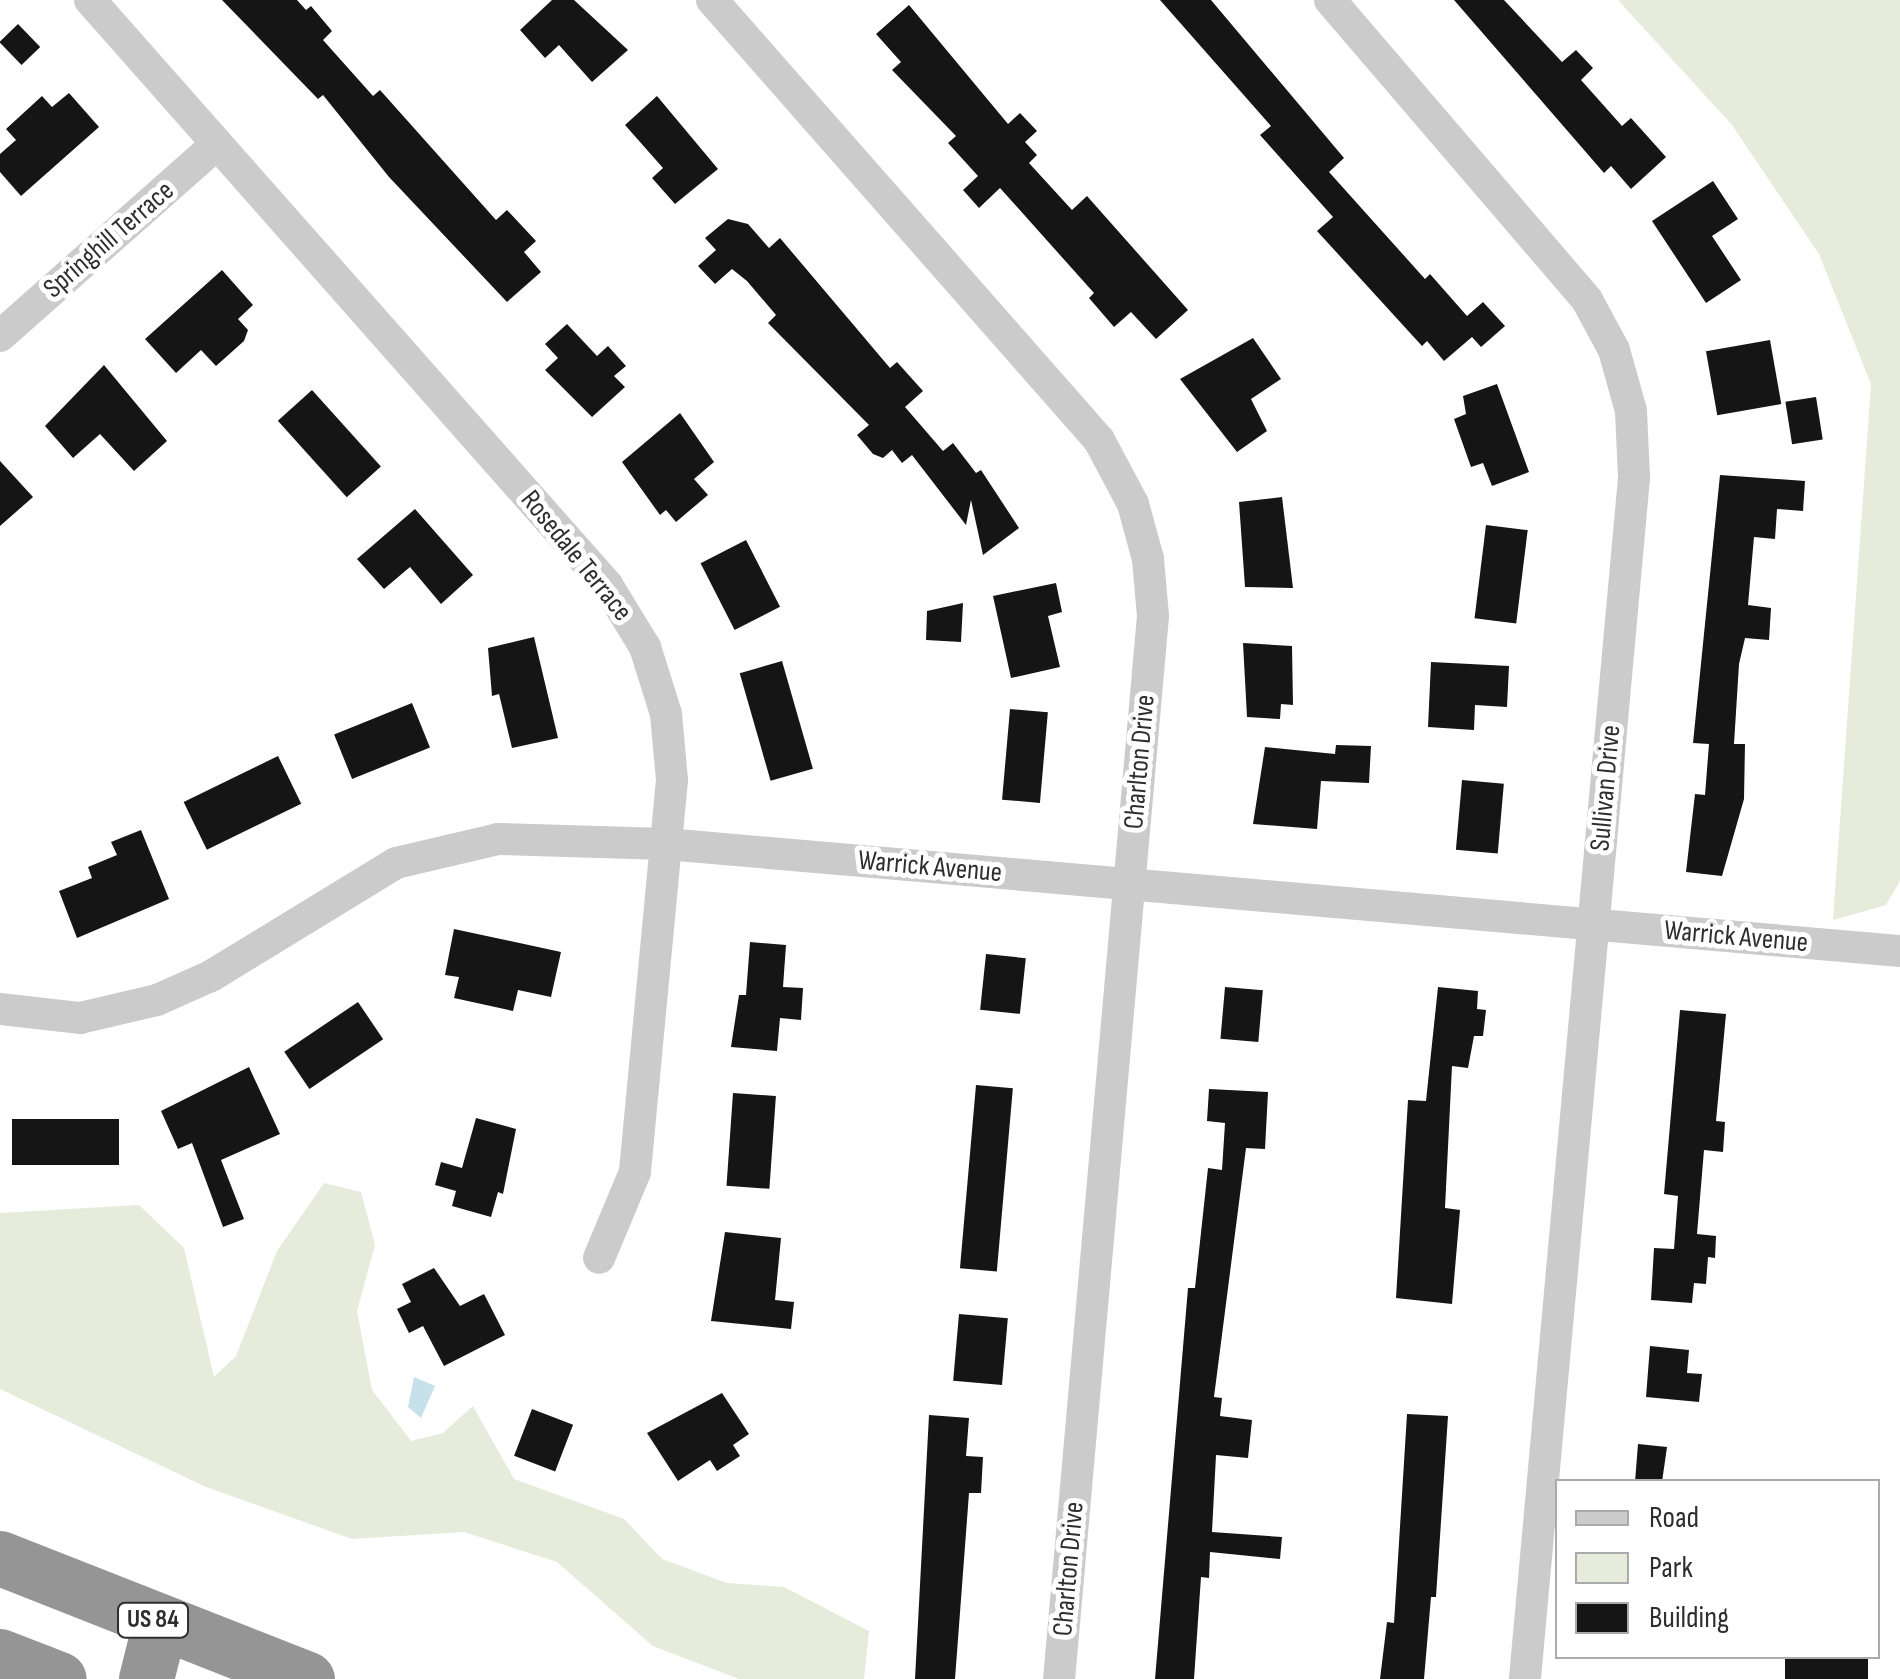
<!DOCTYPE html>
<style>
body{margin:0}
#map{position:relative;width:1900px;height:1679px;overflow:hidden;background:#fff;font-family:"Sofia Sans Condensed",sans-serif}
div>[style]{position:absolute}
[style*='--x']{left:calc(var(--x)*1px);top:calc(var(--y)*1px);width:calc(var(--w)*1px);rotate:calc(var(--a)*1deg)}
.green>*{inset:0;background:#e6ebdb}
.water>*{inset:0;background:#c7e1eb}
.building>*{inset:0;background:#151515;transform-origin:0 0}
.street>*{height:32px;margin:-16px;padding:0 16px;transform-origin:16px;border-radius:16px;background:#cbcbcb}
.highway>*{height:55px;margin:-27.5px;padding:0 27.5px;transform-origin:27.5px;border-radius:27.5px;background:#959595}
span{translate:-50% -50%;white-space:nowrap;text-align:center;line-height:1.15;-webkit-text-stroke:10px #fff;paint-order:stroke}
.shield-label span{padding:2px 8px;background:#fff;border:2px solid;border-radius:8px;-webkit-text-stroke-width:0}
.shield-label{font-size:25px;color:#2e2e2e;font-weight:700}
.street-label{font-size:28px;color:#2e2e2e}
.legend{position:absolute;left:1555px;top:1479px;width:325px;height:180px;box-sizing:border-box;background:#fff;border:2px solid #ababab;margin:0;padding:12px 18px;list-style:none;font-size:30px;color:#2e2e2e}
.legend li{display:flex;align-items:center;gap:20px;height:50px}
.legend b{width:50px;border:2px solid #ababab}
</style>
<div id="map">
<div class="green">
<div style="clip-path:polygon(1618px 0,1900px 0,1900px 881px,1886px 905px,1833px 920px,1871px 384px,1819px 254px,1732px 125px)"></div>
<div style="clip-path:polygon(324px 1183px,361px 1192px,375px 1245px,357px 1311px,372px 1390px,411px 1441px,443px 1433px,473px 1406px,514px 1479px,624px 1519px,662px 1559px,727px 1583px,784px 1587px,869px 1631px,864px 1679px,739px 1679px,653px 1646px,557px 1562px,464px 1532px,352px 1539px,206px 1487px,0 1389px,0 1213px,139px 1205px,184px 1248px,214px 1377px,236px 1356px,277px 1251px)"></div>
</div>
<div class="water">
<div style="clip-path:polygon(414px 1377px,435px 1386px,421px 1418px,408px 1407px)"></div>
</div>
<div class="building">
<div style="clip-path:polygon(222px 0,297px 0,306px 10px,311px 6px,332px 31px,323px 40px,373px 96px,380px 90px,496px 220px,507px 210px,536px 241px,524px 252px,541px 272px,507px 302px,389px 177px,323px 95px,318px 99px)"></div>
<div style="clip-path:polygon(552px 0,574px 0,628px 50px,592px 82px,559px 45px,545px 58px,520px 30px)"></div>
<div style="clip-path:polygon(1160px 0,1211px 0,1344px 158px,1329px 172px,1425px 279px,1430px 274px,1467px 316px,1483px 302px,1505px 326px,1481px 347px,1472px 337px,1444px 361px,1427px 341px,1422px 346px,1317px 231px,1333px 217px,1260px 135px,1271px 126px)"></div>
<div style="clip-path:polygon(1454px 0,1504px 0,1562px 62px,1576px 50px,1593px 68px,1581px 80px,1622px 126px,1631px 118px,1666px 157px,1631px 189px,1611px 166px,1604px 173px)"></div>
<div style="clip-path:polygon(909px 5px,1008px 124px,1020px 113px,1037px 131px,1025px 142px,1037px 155px,1029px 163px,1072px 210px,1087px 196px,1188px 310px,1156px 339px,1131px 312px,1114px 327px,1089px 298px,1094px 293px,1000px 188px,979px 208px,963px 190px,978px 176px,948px 143px,956px 136px,892px 70px,901px 62px,876px 34px)"></div>
<div style="left:18px;top:24px;width:32px;height:26px;rotate:46deg"></div>
<div style="clip-path:polygon(69px 93px,99px 127px,21px 196px,0 172px,0 154px,16px 140px,6px 129px,42px 96px,52px 107px)"></div>
<div style="clip-path:polygon(657px 96px,718px 169px,675px 204px,652px 178px,663px 168px,625px 125px)"></div>
<div style="clip-path:polygon(1713px 181px,1738px 219px,1712px 236px,1741px 280px,1706px 303px,1652px 221px)"></div>
<div style="clip-path:polygon(728px 219px,748px 224px,769px 248px,780px 238px,890px 368px,897px 362px,923px 391px,905px 407px,943px 451px,953px 443px,976px 473px,981px 470px,1019px 528px,983px 555px,971px 500px,966px 525px,912px 455px,902px 463px,892px 450px,883px 458px,873px 454px,857px 435px,869px 425px,768px 323px,776px 315px,747px 281px,732px 269px,715px 284px,698px 266px,716px 250px,705px 238px)"></div>
<div style="clip-path:polygon(222px 270px,253px 305px,238px 319px,248px 330px,244px 341px,216px 366px,201px 350px,176px 373px,145px 339px)"></div>
<div style="clip-path:polygon(567px 324px,597px 356px,608px 346px,626px 366px,614px 376px,625px 387px,592px 417px,545px 370px,558px 358px,545px 344px)"></div>
<div style="clip-path:polygon(1253px 338px,1281px 379px,1251px 399px,1267px 431px,1237px 452px,1180px 379px)"></div>
<div style="left:1770px;top:340px;width:65px;height:65px;rotate:80deg"></div>
<div style="clip-path:polygon(104px 365px,167px 441px,134px 471px,100px 434px,73px 458px,45px 426px)"></div>
<div style="clip-path:polygon(1497px 384px,1529px 472px,1492px 486px,1483px 463px,1471px 467px,1454px 419px,1466px 414px,1463px 396px)"></div>
<div style="left:312px;top:390px;width:103px;height:46px;rotate:48deg"></div>
<div style="left:1816px;top:397px;width:43px;height:31px;rotate:81deg"></div>
<div style="clip-path:polygon(680px 413px,714px 462px,694px 479px,708px 495px,676px 522px,666px 510px,660px 515px,622px 462px)"></div>
<div style="clip-path:polygon(0 461px,33px 497px,0 526px)"></div>
<div style="clip-path:polygon(1720px 475px,1805px 481px,1803px 511px,1777px 509px,1775px 539px,1754px 537px,1748px 605px,1771px 608px,1769px 640px,1745px 638px,1739px 664px,1734px 744px,1745px 744px,1744px 799px,1722px 876px,1686px 872px,1695px 794px,1705px 795px,1709px 744px,1693px 743px)"></div>
<div style="clip-path:polygon(1282px 497px,1293px 588px,1245px 587px,1239px 502px)"></div>
<div style="clip-path:polygon(415px 509px,473px 575px,441px 604px,410px 567px,384px 589px,357px 559px)"></div>
<div style="left:1486px;top:525px;width:42px;height:94px;rotate:7deg"></div>
<div style="left:746px;top:540px;width:75px;height:51px;rotate:63deg"></div>
<div style="clip-path:polygon(1056px 583px,1062px 612px,1048px 616px,1060px 667px,1011px 678px,993px 596px)"></div>
<div style="clip-path:polygon(963px 603px,961px 642px,926px 640px,927px 611px)"></div>
<div style="clip-path:polygon(534px 637px,558px 738px,512px 748px,499px 694px,492px 696px,488px 648px)"></div>
<div style="clip-path:polygon(1243px 643px,1292px 646px,1293px 705px,1281px 704px,1280px 719px,1247px 717px)"></div>
<div style="left:782px;top:661px;width:112px;height:44px;rotate:74deg"></div>
<div style="clip-path:polygon(1431px 662px,1509px 666px,1507px 707px,1475px 705px,1474px 730px,1428px 727px)"></div>
<div style="left:412px;top:703px;width:48px;height:84px;rotate:68deg"></div>
<div style="left:1010px;top:709px;width:38px;height:91px;rotate:5deg"></div>
<div style="clip-path:polygon(1336px 745px,1371px 746px,1369px 783px,1321px 781px,1317px 829px,1253px 824px,1265px 747px,1335px 754px)"></div>
<div style="left:278px;top:756px;width:53px;height:105px;rotate:64deg"></div>
<div style="left:1462px;top:780px;width:42px;height:70px;rotate:5deg"></div>
<div style="clip-path:polygon(141px 830px,169px 899px,77px 938px,59px 891px,92px 878px,88px 867px,117px 855px,111px 842px)"></div>
<div style="clip-path:polygon(454px 929px,561px 952px,551px 997px,518px 990px,513px 1011px,454px 998px,459px 977px,445px 975px)"></div>
<div style="clip-path:polygon(750px 942px,786px 945px,783px 987px,803px 988px,801px 1020px,780px 1018px,777px 1051px,731px 1047px,739px 995px,746px 995px)"></div>
<div style="left:986px;top:954px;width:40px;height:56px;rotate:6deg"></div>
<div style="left:1225px;top:987px;width:38px;height:52px;rotate:5deg"></div>
<div style="clip-path:polygon(1438px 987px,1478px 991px,1477px 1009px,1486px 1010px,1483px 1036px,1474px 1036px,1468px 1068px,1452px 1066px,1445px 1208px,1460px 1210px,1452px 1304px,1396px 1298px,1408px 1100px,1426px 1101px)"></div>
<div style="left:358px;top:1002px;width:45px;height:89px;rotate:56deg"></div>
<div style="clip-path:polygon(1680px 1010px,1726px 1014px,1716px 1121px,1725px 1122px,1723px 1152px,1704px 1150px,1697px 1234px,1716px 1236px,1715px 1258px,1708px 1257px,1706px 1284px,1694px 1283px,1692px 1303px,1651px 1300px,1654px 1248px,1674px 1249px,1678px 1196px,1664px 1194px)"></div>
<div style="clip-path:polygon(249px 1067px,280px 1134px,221px 1160px,244px 1219px,223px 1227px,192px 1143px,178px 1149px,161px 1111px)"></div>
<div style="left:976px;top:1085px;width:37px;height:184px;rotate:5deg"></div>
<div style="clip-path:polygon(1209px 1089px,1268px 1092px,1265px 1149px,1246px 1148px,1214px 1397px,1222px 1398px,1220px 1416px,1252px 1420px,1248px 1458px,1216px 1455px,1212px 1532px,1282px 1537px,1280px 1559px,1210px 1552px,1209px 1578px,1201px 1577px,1194px 1679px,1155px 1679px,1188px 1288px,1195px 1288px,1208px 1168px,1222px 1170px,1225px 1123px,1207px 1121px)"></div>
<div style="left:733px;top:1093px;width:43px;height:93px;rotate:4deg"></div>
<div style="clip-path:polygon(476px 1118px,516px 1129px,503px 1194px,498px 1192px,491px 1217px,452px 1206px,456px 1191px,435px 1185px,441px 1162px,462px 1168px)"></div>
<div style="left:12px;top:1119px;width:107px;height:46px"></div>
<div style="clip-path:polygon(725px 1232px,781px 1238px,775px 1300px,794px 1302px,791px 1329px,711px 1321px)"></div>
<div style="clip-path:polygon(434px 1268px,460px 1306px,484px 1294px,505px 1335px,444px 1366px,423px 1326px,409px 1333px,397px 1309px,411px 1302px,402px 1284px)"></div>
<div style="left:959px;top:1314px;width:49px;height:67px;rotate:5deg"></div>
<div style="clip-path:polygon(1650px 1346px,1689px 1350px,1687px 1373px,1702px 1374px,1699px 1402px,1646px 1397px)"></div>
<div style="clip-path:polygon(722px 1393px,749px 1434px,733px 1445px,740px 1456px,717px 1471px,710px 1460px,678px 1481px,647px 1433px)"></div>
<div style="left:532px;top:1409px;width:44px;height:50px;rotate:21deg"></div>
<div style="clip-path:polygon(1407px 1414px,1448px 1416px,1436px 1597px,1431px 1597px,1424px 1679px,1380px 1679px,1387px 1622px,1394px 1623px)"></div>
<div style="clip-path:polygon(929px 1415px,969px 1418px,966px 1456px,983px 1457px,981px 1493px,969px 1493px,955px 1679px,915px 1679px)"></div>
<div style="clip-path:polygon(1638px 1444px,1667px 1447px,1662px 1482px,1635px 1482px)"></div>
<div style="left:1785px;top:1656px;width:83px;height:23px"></div>
</div>
<div class="street">
<div style="--x:90;--y:0;--w:781;--a:48.53"></div>
<div style="--x:607;--y:585;--w:73;--a:58.5"></div>
<div style="--x:645;--y:647;--w:70;--a:72.6"></div>
<div style="--x:666;--y:714;--w:66;--a:84.8"></div>
<div style="--x:672;--y:780;--w:394;--a:95.4"></div>
<div style="--x:635;--y:1172;--w:93;--a:112.7"></div>
<div style="--x:712;--y:0;--w:586;--a:48.67"></div>
<div style="--x:1099;--y:440;--w:72;--a:62"></div>
<div style="--x:1133;--y:504;--w:57;--a:74.7"></div>
<div style="--x:1148;--y:559;--w:57;--a:85"></div>
<div style="--x:1153;--y:616;--w:1067;--a:95.05"></div>
<div style="--x:1330;--y:0;--w:395;--a:49.4"></div>
<div style="--x:1587;--y:300;--w:57;--a:61.6"></div>
<div style="--x:1614;--y:350;--w:63;--a:74.4"></div>
<div style="--x:1631;--y:411;--w:67;--a:87.4"></div>
<div style="--x:1634;--y:478;--w:1206;--a:95.19"></div>
<div style="--x:0;--y:336;--w:290;--a:-41.5"></div>
<div style="--x:0;--y:1009;--w:81;--a:6.4"></div>
<div style="--x:80;--y:1018;--w:79;--a:-13.2"></div>
<div style="--x:157;--y:1000;--w:59;--a:-24"></div>
<div style="--x:211;--y:976;--w:217;--a:-31.4"></div>
<div style="--x:396;--y:863;--w:105;--a:-13.2"></div>
<div style="--x:498;--y:839;--w:168;--a:1.7"></div>
<div style="--x:666;--y:844;--w:1239;--a:4.96"></div>
</div>
<div class="highway">
<div style="--x:0;--y:1558;--w:330;--a:21.5"></div>
<div style="--x:0;--y:1656;--w:63;--a:21.3"></div>
<div style="--x:146;--y:1679;--w:58;--a:-76"></div>
</div>
<div class="shield-label">
<span style="left:153px;top:1620px">US 84</span>
</div>
<div class="street-label">
<span style="left:109px;top:240px;rotate:-41deg">Springhill Terrace</span>
<span style="left:576px;top:556px;rotate:51deg">Rosedale Terrace</span>
<span style="left:1140px;top:762px;rotate:-85deg">Charlton Drive</span>
<span style="left:1606px;top:788px;rotate:-85deg">Sullivan Drive</span>
<span style="left:930px;top:867px;rotate:5deg">Warrick Avenue</span>
<span style="left:1736px;top:937px;rotate:5deg">Warrick Avenue</span>
<span style="left:1069px;top:1569px;rotate:-85deg">Charlton Drive</span>
</div>
<ul class="legend">
<li><b style="height:12px;background:#cbcbcb"></b>Road</li>
<li><b style="height:28px;background:#e6ebdb"></b>Park</li>
<li><b style="height:28px;background:#151515"></b>Building</li>
</ul>
</div>
